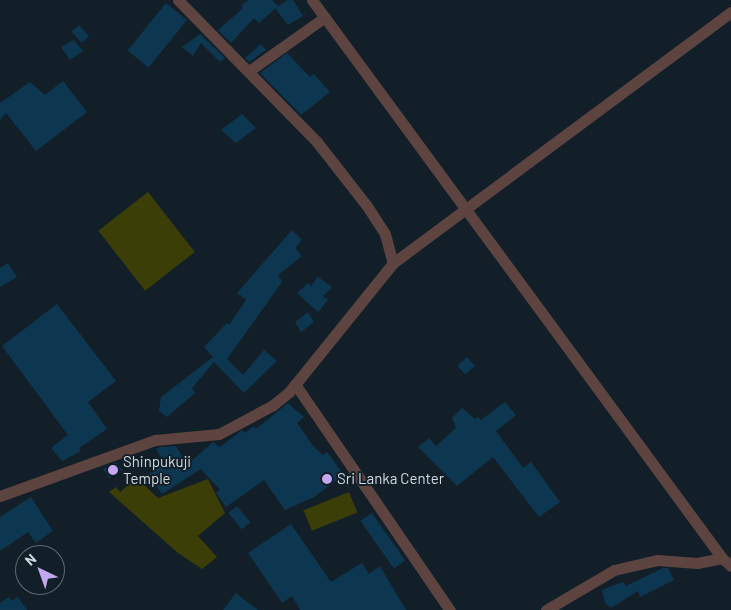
<!DOCTYPE html>
<style>
body{margin:0}
#map{position:relative;width:731px;height:610px;overflow:hidden;background:#121f28;font-family:Barlow,sans-serif}
div>[style]{position:absolute}
[style*='--x']{left:calc(var(--x)*1px);top:calc(var(--y)*1px);width:calc(var(--w)*1px);rotate:calc(var(--a)*1deg)}
.green>*{inset:0;background:#3c3e07;transform-origin:0 0}
.building>*{inset:0;background:#0d3751;transform-origin:0 0}
.street>*{height:11px;margin:-5.5px;padding:0 5.5px;transform-origin:5.5px;border-radius:5.5px;background:#5e4441}
.dots>*{width:14px;height:14px;translate:-50% -50%;box-sizing:border-box;border:2px solid #121f28;border-radius:50%}
span{translate:-50% -50%;white-space:nowrap;text-align:center;line-height:1.15;-webkit-text-stroke:4px #121f28;paint-order:stroke}
.poi-label{font-size:15px;color:#d1dae0}
.left{translate:0 -50%;text-align:left}
.north{position:absolute;left:15px;top:545px;width:50px;height:50px;box-sizing:border-box;background:#121f28;border:1px solid #5e6a72;border-radius:50%;rotate:318deg;font-size:14px;font-weight:700;line-height:20px;text-align:center;color:#d1dae0}
.north::after{content:'';display:block;margin:auto;width:18px;height:22px;background:#c4a7f1;clip-path:polygon(50% 0,100% 100%,50% 72%,0 100%)}
</style>
<div id="map">
<div class="green">
<div style="left:148px;top:192px;width:76px;height:63px;rotate:52deg"></div>
<div style="clip-path:polygon(137px 478px,158px 498px,208px 479px,225px 513px,198px 536px,217px 557px,202px 569px,178px 553px,109px 492px,116px 487px,120px 492px)"></div>
<div style="left:349px;top:492px;width:22px;height:49px;rotate:68deg"></div>
</div>
<div class="building">
<div style="clip-path:polygon(248px 0,272px 0,278px 6px,259px 23px,254px 18px,231px 43px,218px 30px,243px 8px,241px 6px)"></div>
<div style="clip-path:polygon(288px 0,293px 0,303px 16px,288px 25px,275px 8px)"></div>
<div style="left:166px;top:3px;width:27px;height:61px;rotate:39deg"></div>
<div style="left:79px;top:25px;width:15px;height:10px;rotate:48deg"></div>
<div style="clip-path:polygon(200px 34px,225px 58px,220px 62px,201px 43px,193px 56px,182px 47px)"></div>
<div style="clip-path:polygon(74px 40px,83px 51px,70px 60px,61px 47px)"></div>
<div style="clip-path:polygon(261px 44px,266px 50px,249px 62px,245px 58px)"></div>
<div style="clip-path:polygon(287px 53px,310px 77px,314px 74px,330px 92px,301px 115px,260px 73px)"></div>
<div style="clip-path:polygon(63px 81px,87px 112px,36px 151px,6px 113px,0 120px,0 103px,30px 82px,45px 95px)"></div>
<div style="clip-path:polygon(242px 114px,256px 128px,236px 143px,221px 130px)"></div>
<div style="clip-path:polygon(292px 230px,302px 240px,295px 248px,302px 256px,278px 275px,282px 282px,227px 359px,243px 375px,264px 350px,277px 361px,244px 393px,214px 362px,192px 388px,195px 393px,167px 417px,159px 411px,161px 397px,213px 357px,204px 347px,227px 323px,229px 325px,246px 300px,237px 293px)"></div>
<div style="clip-path:polygon(8px 263px,17px 277px,0 287px,0 268px)"></div>
<div style="clip-path:polygon(318px 277px,332px 287px,323px 296px,328px 300px,318px 312px,297px 293px,308px 283px,311px 286px)"></div>
<div style="clip-path:polygon(57px 304px,116px 381px,88px 402px,107px 429px,79px 448px,81px 451px,62px 461px,51px 448px,68px 435px,2px 346px)"></div>
<div style="clip-path:polygon(308px 312px,314px 322px,301px 332px,295px 322px)"></div>
<div style="left:467px;top:357px;width:12px;height:13px;rotate:48deg"></div>
<div style="clip-path:polygon(505px 402px,516px 415px,496px 431px,523px 468px,531px 462px,560px 502px,539px 517px,493px 457px,457px 486px,418px 447px,429px 438px,436px 446px,456px 428px,452px 418px,462px 408px,475px 419px,478px 417px,481px 420px)"></div>
<div style="clip-path:polygon(288px 403px,304px 417px,297px 423px,314px 447px,323px 455px,327px 452px,344px 475px,314px 497px,285px 510px,264px 480px,226px 507px,216px 493px,220px 490px,201px 469px,162px 494px,148px 474px,165px 464px,156px 449px,160px 447px,176px 446px,187px 465px,213px 442px,220px 447px,242px 430px,245px 433px,254px 426px,256px 429px)"></div>
<div style="clip-path:polygon(116px 462px,122px 470px,109px 478px,103px 469px)"></div>
<div style="clip-path:polygon(31px 497px,53px 531px,36px 543px,28px 532px,0 551px,0 517px)"></div>
<div style="left:237px;top:506px;width:21px;height:11px;rotate:51deg"></div>
<div style="left:372px;top:513px;width:58px;height:14px;rotate:55deg"></div>
<div style="clip-path:polygon(291px 524px,331px 582px,362px 563px,369px 574px,380px 566px,406px 610px,300px 610px,292px 596px,282px 603px,248px 553px)"></div>
<div style="clip-path:polygon(663px 568px,668px 568px,674px 580px,640px 597px,638px 591px,611px 608px,605px 603px,602px 590px,623px 582px,626px 586px)"></div>
<div style="clip-path:polygon(236px 593px,246px 601px,258px 610px,223px 610px)"></div>
<div style="clip-path:polygon(9px 597px,12px 601px,18px 597px,27px 610px,0 610px,0 603px)"></div>
</div>
<div class="street">
<div style="--x:178;--y:0;--w:199;--a:45.6"></div>
<div style="--x:317;--y:142;--w:81;--a:52"></div>
<div style="--x:367;--y:206;--w:33;--a:57"></div>
<div style="--x:385;--y:234;--w:30;--a:75"></div>
<div style="--x:312;--y:0;--w:692;--a:53.69"></div>
<div style="--x:722;--y:558;--w:12;--a:42"></div>
<div style="--x:249;--y:71;--w:93;--a:-35.4"></div>
<div style="--x:295;--y:384;--w:274;--a:55.6"></div>
<div style="--x:0;--y:496;--w:165;--a:-19.9"></div>
<div style="--x:155;--y:440;--w:64;--a:-5.4"></div>
<div style="--x:219;--y:434;--w:61;--a:-28.2"></div>
<div style="--x:273;--y:405;--w:21;--a:-39"></div>
<div style="--x:289;--y:392;--w:166;--a:-51.1"></div>
<div style="--x:393;--y:263;--w:421;--a:-36.6"></div>
<div style="--x:546;--y:610;--w:79;--a:-30.5"></div>
<div style="--x:614;--y:570;--w:44;--a:-13.1"></div>
<div style="--x:657;--y:560;--w:40;--a:4.3"></div>
<div style="--x:697;--y:563;--w:25;--a:-11"></div>
</div>
<div class="dots">
<div style="left:113px;top:470px;background:#c4a7f1"></div>
<div style="left:327px;top:479px;background:#c4a7f1"></div>
</div>
<div class="poi-label">
<span class="left" style="left:123px;top:470px">Shinpukuji<br>Temple</span>
<span class="left" style="left:337px;top:479px">Sri Lanka Center</span>
</div>
<div class="north">N</div>
</div>
